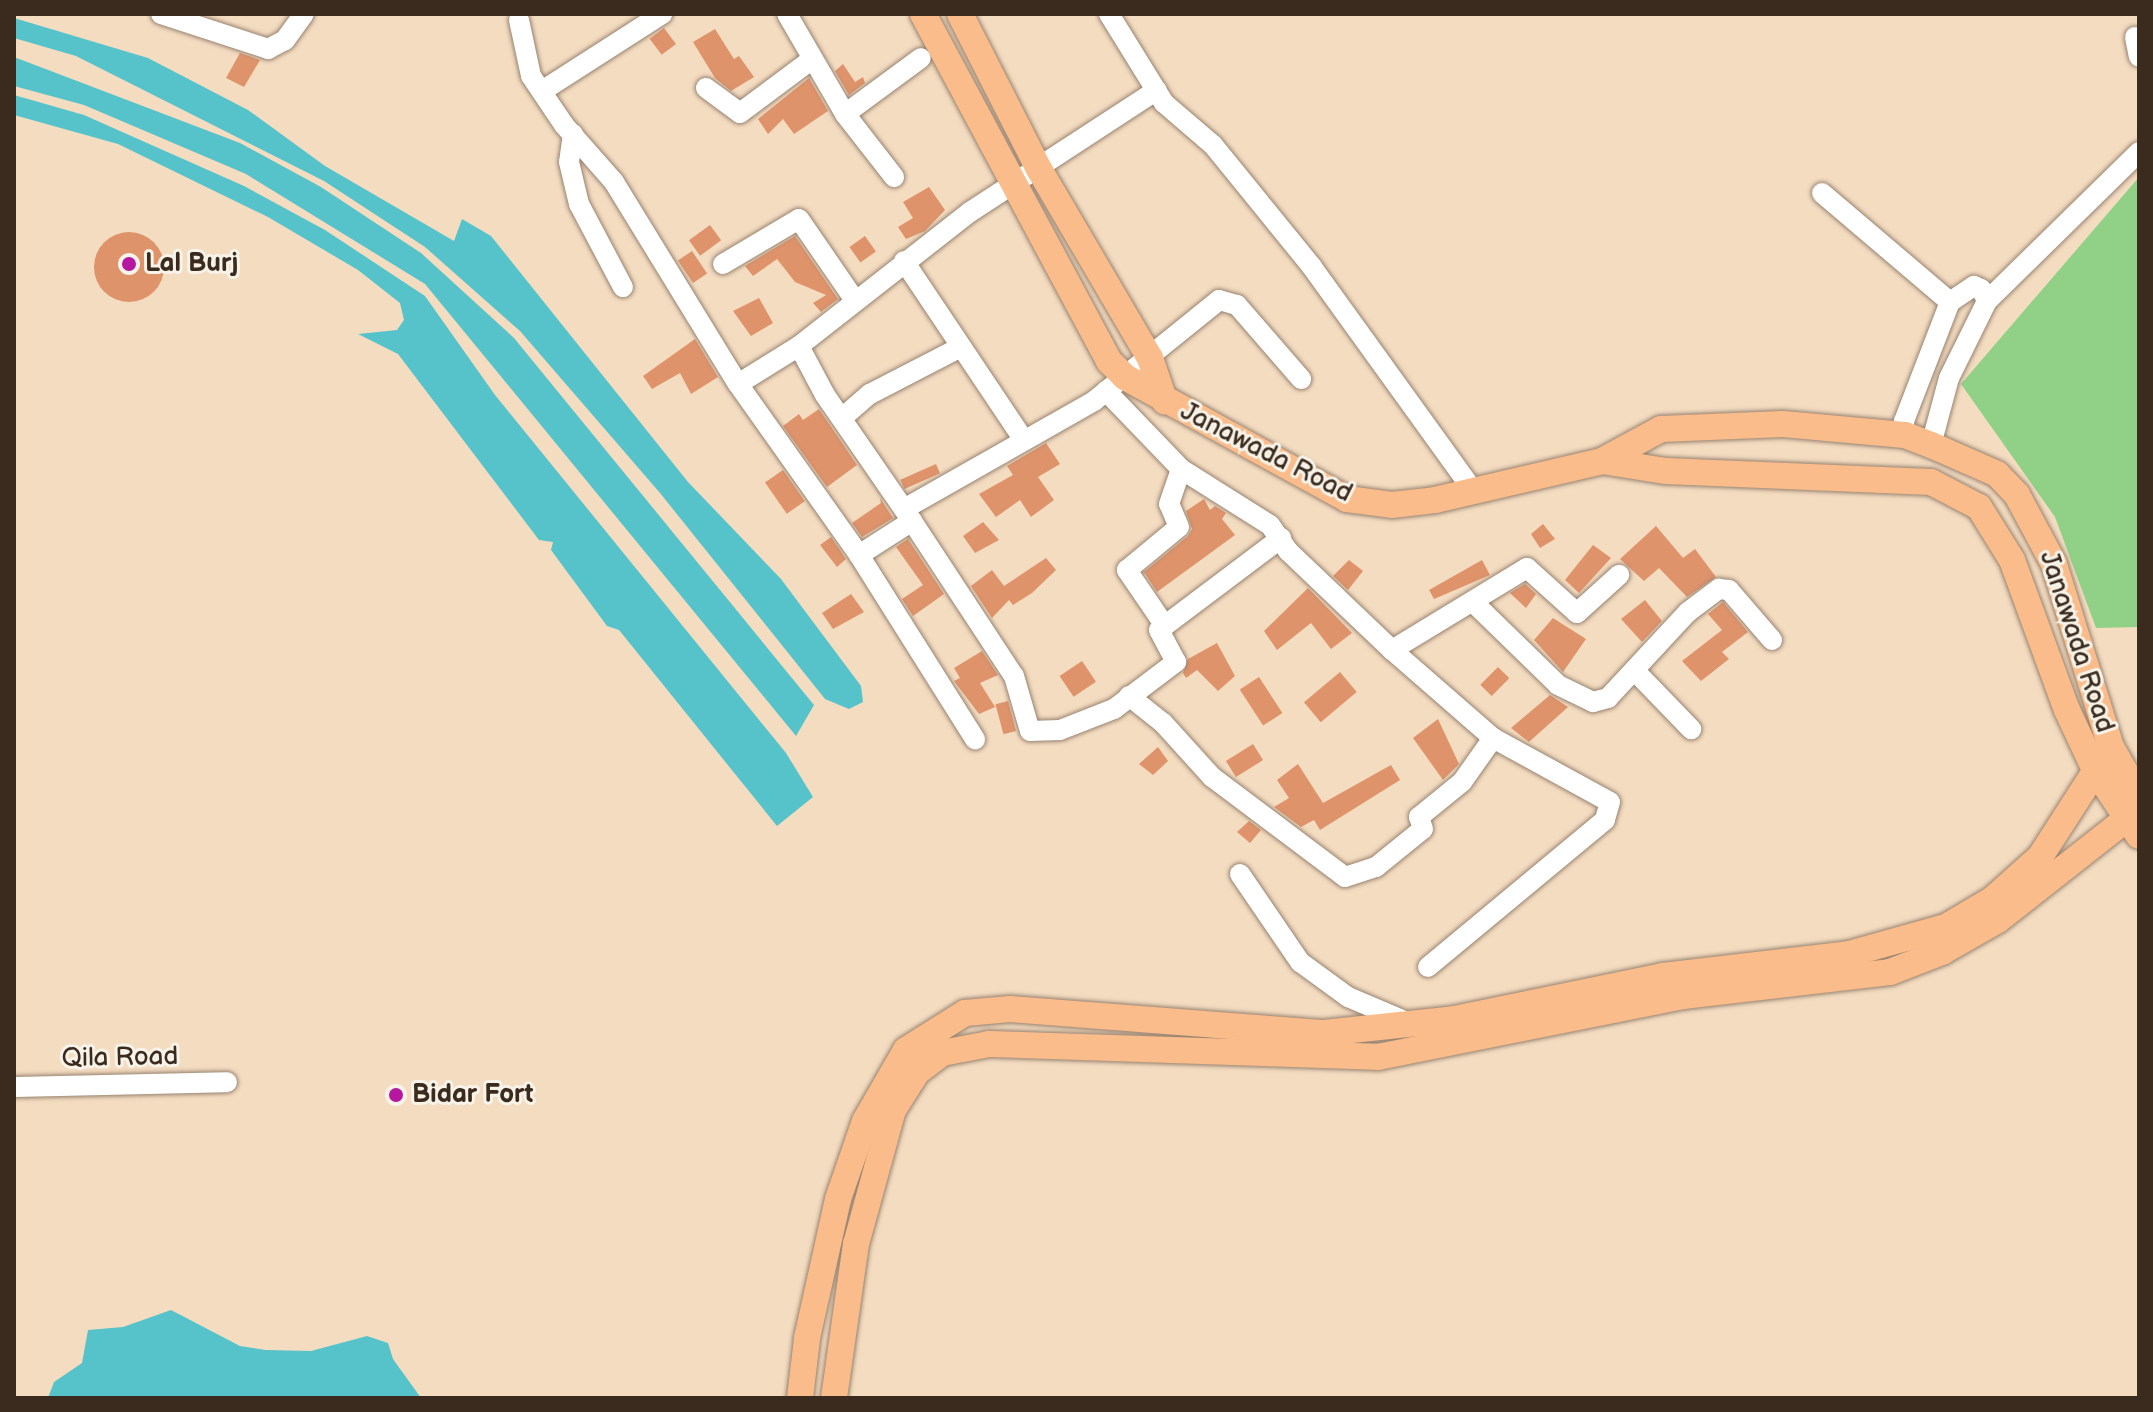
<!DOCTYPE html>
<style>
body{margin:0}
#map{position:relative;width:2153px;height:1412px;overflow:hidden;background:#f4dcc1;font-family:"Balsamiq Sans",sans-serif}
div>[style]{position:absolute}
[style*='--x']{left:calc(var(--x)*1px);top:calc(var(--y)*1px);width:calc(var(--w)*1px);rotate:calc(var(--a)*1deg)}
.green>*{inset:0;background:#90d187}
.water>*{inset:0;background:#56c3cb}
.building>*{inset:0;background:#df936b;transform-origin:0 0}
.round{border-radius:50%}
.roads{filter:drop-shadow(0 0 2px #988370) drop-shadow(0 0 2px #988370)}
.minor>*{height:20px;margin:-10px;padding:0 10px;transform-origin:10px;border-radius:10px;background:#fff}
.major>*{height:26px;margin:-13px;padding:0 13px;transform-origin:13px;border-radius:13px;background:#fabc8b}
.dots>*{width:22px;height:22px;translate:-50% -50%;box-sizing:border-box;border:4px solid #f7f3e8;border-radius:50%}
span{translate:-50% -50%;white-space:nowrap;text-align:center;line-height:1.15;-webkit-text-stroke:6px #f7f3e8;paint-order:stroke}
.poi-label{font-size:26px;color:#3b2a1e;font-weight:700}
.left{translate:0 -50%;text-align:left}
.street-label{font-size:26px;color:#3b2a1e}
.frame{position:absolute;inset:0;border:16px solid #3b2a1e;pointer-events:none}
</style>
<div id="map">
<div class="green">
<div style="clip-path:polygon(2139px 177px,2139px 627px,2096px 628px,2055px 517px,1961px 384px)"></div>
</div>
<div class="water">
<div style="clip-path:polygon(14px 18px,148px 58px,248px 110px,325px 166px,454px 241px,462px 219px,491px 236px,688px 482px,781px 579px,861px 686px,863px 702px,849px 709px,825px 699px,660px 493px,520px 331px,425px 247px,324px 181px,76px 56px,14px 38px)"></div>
<div style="clip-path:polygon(14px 57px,240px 143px,321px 187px,421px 253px,514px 338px,814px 705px,796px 736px,425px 284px,246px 174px,84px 105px,14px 86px)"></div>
<div style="clip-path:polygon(14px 95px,84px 115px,244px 186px,325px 230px,425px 296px,495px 395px,786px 753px,813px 797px,777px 826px,619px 630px,607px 626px,551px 550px,553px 542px,539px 540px,398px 354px,358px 334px,397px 330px,404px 320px,400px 303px,358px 270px,268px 217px,118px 144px,14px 115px)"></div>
<div style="clip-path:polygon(171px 1310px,240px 1346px,266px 1350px,311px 1351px,367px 1336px,388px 1343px,393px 1359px,421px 1398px,48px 1398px,54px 1382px,82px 1363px,88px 1330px,123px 1327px)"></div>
</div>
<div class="building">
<div style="left:664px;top:28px;width:20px;height:18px;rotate:53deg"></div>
<div style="clip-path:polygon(715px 29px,734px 59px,739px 56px,754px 77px,731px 91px,715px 78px,693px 42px)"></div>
<div style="clip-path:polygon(240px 53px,260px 60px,244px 87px,226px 78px)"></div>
<div style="clip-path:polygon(843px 64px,855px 82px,863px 77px,865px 83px,849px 95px,835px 71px)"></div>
<div style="clip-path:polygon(809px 78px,828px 111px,794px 134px,783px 119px,768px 134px,758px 119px)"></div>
<div style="clip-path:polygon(929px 187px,945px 210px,925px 231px,906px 239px,898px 227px,913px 218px,903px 202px)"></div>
<div style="left:710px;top:225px;width:19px;height:26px;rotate:54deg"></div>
<div class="round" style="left:94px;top:232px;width:70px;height:70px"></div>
<div style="clip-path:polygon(795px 236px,838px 299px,821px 312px,813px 303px,826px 295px,795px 282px,777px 259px,753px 276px,745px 266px)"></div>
<div style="left:865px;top:236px;width:19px;height:19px;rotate:55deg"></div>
<div style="left:692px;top:251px;width:27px;height:17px;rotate:56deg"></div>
<div style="clip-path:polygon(759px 298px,773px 323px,751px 336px,733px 311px)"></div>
<div style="clip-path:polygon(695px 339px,718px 377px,691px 394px,680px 373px,652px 389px,643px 376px)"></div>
<div style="clip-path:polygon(819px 409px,857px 465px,827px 487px,783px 426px,799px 414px,803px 420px)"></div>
<div style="clip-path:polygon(1046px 443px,1060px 464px,1038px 477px,1054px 500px,1031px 517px,1020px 500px,996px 517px,979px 494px,1013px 475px,1007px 466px)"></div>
<div style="left:936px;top:464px;width:10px;height:39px;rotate:66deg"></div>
<div style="left:783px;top:470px;width:38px;height:22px;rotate:55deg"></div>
<div style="clip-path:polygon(880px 498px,893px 518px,862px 537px,852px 523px,881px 503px)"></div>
<div style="clip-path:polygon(1204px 499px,1210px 510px,1215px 506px,1226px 513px,1222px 519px,1235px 535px,1157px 592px,1144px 572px,1188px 536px,1192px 529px,1186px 511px)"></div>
<div style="clip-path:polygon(983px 522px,999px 540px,975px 553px,963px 536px)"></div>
<div style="clip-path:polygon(1543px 524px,1555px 539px,1540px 548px,1531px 534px)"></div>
<div style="clip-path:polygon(1656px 526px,1683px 558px,1695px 549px,1716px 577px,1687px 597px,1659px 568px,1644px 581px,1620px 559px)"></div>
<div style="clip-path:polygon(831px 537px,846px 559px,837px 567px,820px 545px)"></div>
<div style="clip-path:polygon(908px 539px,944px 594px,913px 616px,902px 599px,923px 585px,896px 547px)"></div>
<div style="clip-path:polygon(1593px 545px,1611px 558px,1579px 593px,1565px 580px)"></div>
<div style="clip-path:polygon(1046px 558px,1056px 570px,1032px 593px,1013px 605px,1009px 600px,992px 618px,971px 586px,992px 570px,1004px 586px)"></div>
<div style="clip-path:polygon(1349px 560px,1363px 571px,1348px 590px,1333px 576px)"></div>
<div style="clip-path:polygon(1482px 560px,1490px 575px,1434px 599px,1429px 590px)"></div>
<div style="clip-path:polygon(1525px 584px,1536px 594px,1526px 608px,1510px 593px)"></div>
<div style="clip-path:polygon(1308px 588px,1352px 633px,1331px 649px,1311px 623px,1277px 650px,1264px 631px)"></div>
<div style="clip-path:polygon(851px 594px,864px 612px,833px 629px,822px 613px)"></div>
<div style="clip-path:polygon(1645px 600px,1662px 621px,1642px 642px,1621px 619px)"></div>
<div style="clip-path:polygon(1723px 602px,1748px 632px,1722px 652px,1729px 659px,1701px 681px,1682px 661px,1722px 630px,1708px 614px)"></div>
<div style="clip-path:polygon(1553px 618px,1586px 639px,1563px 672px,1534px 640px)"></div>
<div style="clip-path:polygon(1217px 643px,1235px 676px,1218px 691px,1197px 670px,1186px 678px,1183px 673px,1188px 659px)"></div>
<div style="clip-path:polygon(982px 651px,998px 675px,980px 683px,995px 707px,979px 714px,954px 681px,960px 678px,954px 668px)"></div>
<div style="left:1082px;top:661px;width:25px;height:27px;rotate:56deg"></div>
<div style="left:1498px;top:667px;width:16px;height:25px;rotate:45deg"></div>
<div style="left:1340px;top:672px;width:26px;height:47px;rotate:50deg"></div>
<div style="left:1259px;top:677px;width:43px;height:23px;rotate:57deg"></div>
<div style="clip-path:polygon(1550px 695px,1568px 707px,1529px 742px,1511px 728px)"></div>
<div style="left:1008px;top:701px;width:31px;height:13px;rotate:75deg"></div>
<div style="clip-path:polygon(1438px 719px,1459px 764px,1443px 780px,1413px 738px)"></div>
<div style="left:1253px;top:744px;width:19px;height:32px;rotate:58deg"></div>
<div style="clip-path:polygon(1158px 747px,1168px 761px,1153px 775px,1139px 764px)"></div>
<div style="clip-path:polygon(1298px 764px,1323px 803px,1391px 765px,1400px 780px,1320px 830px,1314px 820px,1301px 827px,1274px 807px,1289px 798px,1277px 780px)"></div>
<div style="clip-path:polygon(1249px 821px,1261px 830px,1250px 843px,1237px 832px)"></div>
</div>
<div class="roads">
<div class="minor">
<div style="--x:161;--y:14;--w:113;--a:18.1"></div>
<div style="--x:268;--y:49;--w:19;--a:-28"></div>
<div style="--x:285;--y:40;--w:32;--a:-54"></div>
<div style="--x:787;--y:14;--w:116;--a:59.9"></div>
<div style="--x:845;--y:114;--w:80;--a:52.1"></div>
<div style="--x:1109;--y:14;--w:105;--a:58.3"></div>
<div style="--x:1164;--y:103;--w:65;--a:40.6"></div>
<div style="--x:1213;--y:145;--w:157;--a:50.9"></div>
<div style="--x:1312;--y:267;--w:274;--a:54.2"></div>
<div style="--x:519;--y:20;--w:57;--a:77.9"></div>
<div style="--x:531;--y:76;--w:59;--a:56"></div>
<div style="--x:564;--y:125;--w:76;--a:48.7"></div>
<div style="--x:614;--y:182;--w:237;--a:58.5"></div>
<div style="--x:738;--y:384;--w:72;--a:-31.9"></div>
<div style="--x:2135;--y:37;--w:20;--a:79"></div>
<div style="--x:706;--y:88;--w:42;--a:36.3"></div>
<div style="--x:740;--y:113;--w:89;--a:-36.7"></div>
<div style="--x:542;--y:91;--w:143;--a:-32.7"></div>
<div style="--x:845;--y:114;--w:94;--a:-36.4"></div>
<div style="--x:573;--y:134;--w:28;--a:98"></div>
<div style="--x:569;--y:162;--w:43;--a:76.6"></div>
<div style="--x:579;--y:204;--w:94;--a:62.1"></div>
<div style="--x:1822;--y:193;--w:168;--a:40.4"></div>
<div style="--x:904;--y:261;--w:212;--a:56.2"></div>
<div style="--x:723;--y:264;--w:88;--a:-30.6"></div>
<div style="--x:799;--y:219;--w:97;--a:55.5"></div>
<div style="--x:738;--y:384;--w:209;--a:54.7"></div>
<div style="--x:859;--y:555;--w:218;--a:57.8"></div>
<div style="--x:1106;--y:391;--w:108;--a:46.1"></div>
<div style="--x:1181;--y:469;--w:105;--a:32.2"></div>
<div style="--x:1270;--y:525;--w:32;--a:55"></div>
<div style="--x:1288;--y:551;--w:144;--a:43.6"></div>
<div style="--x:1392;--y:650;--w:134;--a:41.1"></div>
<div style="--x:1493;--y:738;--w:133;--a:28.7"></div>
<div style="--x:1610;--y:802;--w:19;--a:106"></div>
<div style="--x:1605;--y:820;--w:230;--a:140.3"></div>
<div style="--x:842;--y:418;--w:37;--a:-41"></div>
<div style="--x:870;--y:394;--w:102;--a:-27.3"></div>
<div style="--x:1905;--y:435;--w:14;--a:-94"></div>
<div style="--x:1904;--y:421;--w:128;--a:-68.9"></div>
<div style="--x:1950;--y:302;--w:29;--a:-34"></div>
<div style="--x:1974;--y:286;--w:8;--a:23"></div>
<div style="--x:1981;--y:289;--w:13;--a:63"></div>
<div style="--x:1931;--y:445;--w:69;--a:-75"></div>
<div style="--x:1949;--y:378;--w:86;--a:-63.7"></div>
<div style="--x:1987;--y:301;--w:213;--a:-44.4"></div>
<div style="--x:904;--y:509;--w:219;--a:-29.6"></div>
<div style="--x:1094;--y:401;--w:161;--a:-38.9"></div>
<div style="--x:1219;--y:300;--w:19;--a:16"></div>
<div style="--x:1237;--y:305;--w:98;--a:49.1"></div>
<div style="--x:912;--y:521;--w:186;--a:56.7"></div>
<div style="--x:1014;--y:676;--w:57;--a:73.8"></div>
<div style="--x:1030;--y:731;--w:30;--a:-2"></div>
<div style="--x:1060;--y:730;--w:58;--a:-21.3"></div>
<div style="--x:1114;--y:709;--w:78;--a:-37.2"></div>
<div style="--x:1176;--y:662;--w:36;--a:-118"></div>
<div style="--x:1159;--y:630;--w:153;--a:-37"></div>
<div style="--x:859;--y:555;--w:63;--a:-32.7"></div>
<div style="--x:912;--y:521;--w:153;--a:-124.6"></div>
<div style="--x:825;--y:395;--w:55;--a:-118"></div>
<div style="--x:799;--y:346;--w:217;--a:-38.1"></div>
<div style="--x:970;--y:212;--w:223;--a:-33.1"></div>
<div style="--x:1474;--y:603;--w:117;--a:44.3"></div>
<div style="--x:1558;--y:685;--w:39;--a:26"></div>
<div style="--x:1593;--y:702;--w:16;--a:-15"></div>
<div style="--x:1608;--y:698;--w:117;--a:-47.1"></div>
<div style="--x:1688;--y:612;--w:39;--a:-37"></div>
<div style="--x:1719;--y:589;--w:10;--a:6"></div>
<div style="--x:1729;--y:590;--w:66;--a:49.3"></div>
<div style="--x:1165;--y:626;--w:68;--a:-124.2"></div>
<div style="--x:1127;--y:570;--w:67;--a:-39.6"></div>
<div style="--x:1179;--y:527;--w:25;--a:-113"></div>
<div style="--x:1169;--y:504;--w:37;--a:-71"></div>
<div style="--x:1392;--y:650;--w:158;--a:-31.3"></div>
<div style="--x:1527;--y:568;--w:67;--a:42"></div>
<div style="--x:1577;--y:613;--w:57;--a:-42.1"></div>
<div style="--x:1635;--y:671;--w:81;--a:46"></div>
<div style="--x:1129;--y:696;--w:43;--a:38.5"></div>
<div style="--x:1163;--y:723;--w:73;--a:47.8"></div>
<div style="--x:1212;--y:777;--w:166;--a:36.9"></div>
<div style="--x:1345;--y:877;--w:33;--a:-18"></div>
<div style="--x:1376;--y:867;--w:60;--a:-39"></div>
<div style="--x:1423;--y:829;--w:13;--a:-108"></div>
<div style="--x:1419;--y:817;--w:55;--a:-39.1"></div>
<div style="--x:1462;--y:782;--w:54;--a:-54.8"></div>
<div style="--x:1240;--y:874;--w:107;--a:55.7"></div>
<div style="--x:1300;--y:962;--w:59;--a:36.1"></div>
<div style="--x:1348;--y:997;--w:69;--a:22.9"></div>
<div style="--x:14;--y:1087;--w:213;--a:-1.3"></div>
</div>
<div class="major">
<div style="--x:923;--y:14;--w:394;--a:61.8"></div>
<div style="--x:1109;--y:361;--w:23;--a:45"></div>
<div style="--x:1125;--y:377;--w:253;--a:28.8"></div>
<div style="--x:1347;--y:499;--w:45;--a:7.6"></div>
<div style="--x:1392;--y:505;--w:43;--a:-6.6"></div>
<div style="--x:1435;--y:500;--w:171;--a:-13.1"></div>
<div style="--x:1602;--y:461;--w:67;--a:-28.5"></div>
<div style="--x:1661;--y:429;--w:122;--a:-2.3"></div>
<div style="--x:1783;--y:424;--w:122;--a:5.2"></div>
<div style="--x:1905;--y:435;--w:28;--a:21"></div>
<div style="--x:1931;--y:445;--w:72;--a:23.7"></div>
<div style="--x:1997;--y:474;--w:29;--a:46"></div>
<div style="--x:2017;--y:495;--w:78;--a:61.8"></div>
<div style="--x:2054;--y:564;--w:192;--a:72.7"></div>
<div style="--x:2111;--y:747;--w:56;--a:60.3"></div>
<div style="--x:960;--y:14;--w:174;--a:63"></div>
<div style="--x:1039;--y:169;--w:219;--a:59.6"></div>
<div style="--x:1150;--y:358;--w:46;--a:71.2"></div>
<div style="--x:1602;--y:461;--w:65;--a:8.9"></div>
<div style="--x:1666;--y:471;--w:265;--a:2.4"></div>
<div style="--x:1931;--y:482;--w:54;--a:27.5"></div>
<div style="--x:1979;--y:507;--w:62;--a:58.1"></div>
<div style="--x:2012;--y:560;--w:160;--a:69.9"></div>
<div style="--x:2067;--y:710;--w:66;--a:65"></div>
<div style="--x:2095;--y:770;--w:79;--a:56.3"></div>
<div style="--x:800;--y:1398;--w:60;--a:-83.3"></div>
<div style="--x:807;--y:1338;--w:142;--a:-77.4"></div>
<div style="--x:838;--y:1199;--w:83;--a:-70.9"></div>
<div style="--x:865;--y:1121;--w:82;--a:-60"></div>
<div style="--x:906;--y:1050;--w:70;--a:-32.1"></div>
<div style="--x:965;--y:1013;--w:45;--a:-5.1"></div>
<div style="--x:1010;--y:1009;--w:315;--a:4.4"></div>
<div style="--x:1324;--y:1033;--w:131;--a:-6.1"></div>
<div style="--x:1454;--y:1019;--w:213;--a:-11.6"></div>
<div style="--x:1663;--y:976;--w:187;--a:-6.7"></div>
<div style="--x:1849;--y:954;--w:101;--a:-15.6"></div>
<div style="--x:1946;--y:927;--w:55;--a:-30.8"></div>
<div style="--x:1993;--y:899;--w:63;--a:-41.8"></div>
<div style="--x:2040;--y:857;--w:131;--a:-57.2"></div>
<div style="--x:834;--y:1398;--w:156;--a:-81.9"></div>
<div style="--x:856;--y:1244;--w:139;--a:-74.6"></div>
<div style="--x:893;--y:1110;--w:45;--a:-57.7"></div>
<div style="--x:917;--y:1072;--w:31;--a:-37"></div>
<div style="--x:942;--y:1053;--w:48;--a:-10.8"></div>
<div style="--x:989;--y:1044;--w:389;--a:1.9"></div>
<div style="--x:1378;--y:1057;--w:311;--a:-11.3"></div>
<div style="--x:1683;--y:996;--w:208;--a:-6.6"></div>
<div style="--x:1890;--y:972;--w:56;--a:-21"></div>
<div style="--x:1942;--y:952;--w:64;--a:-29.7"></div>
<div style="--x:1998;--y:920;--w:179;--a:-38.2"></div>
</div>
</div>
<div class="dots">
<div style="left:129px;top:264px;background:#b5179e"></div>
<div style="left:396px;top:1095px;background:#b5179e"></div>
</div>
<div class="poi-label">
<span class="left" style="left:145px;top:264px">Lal Burj</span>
<span class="left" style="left:412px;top:1095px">Bidar Fort</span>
</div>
<div class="street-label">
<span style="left:1266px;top:453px;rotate:27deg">Janawada Road</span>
<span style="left:2076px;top:642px;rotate:72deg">Janawada Road</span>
<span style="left:120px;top:1058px;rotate:-1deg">Qila Road</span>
</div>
<div class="frame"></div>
</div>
